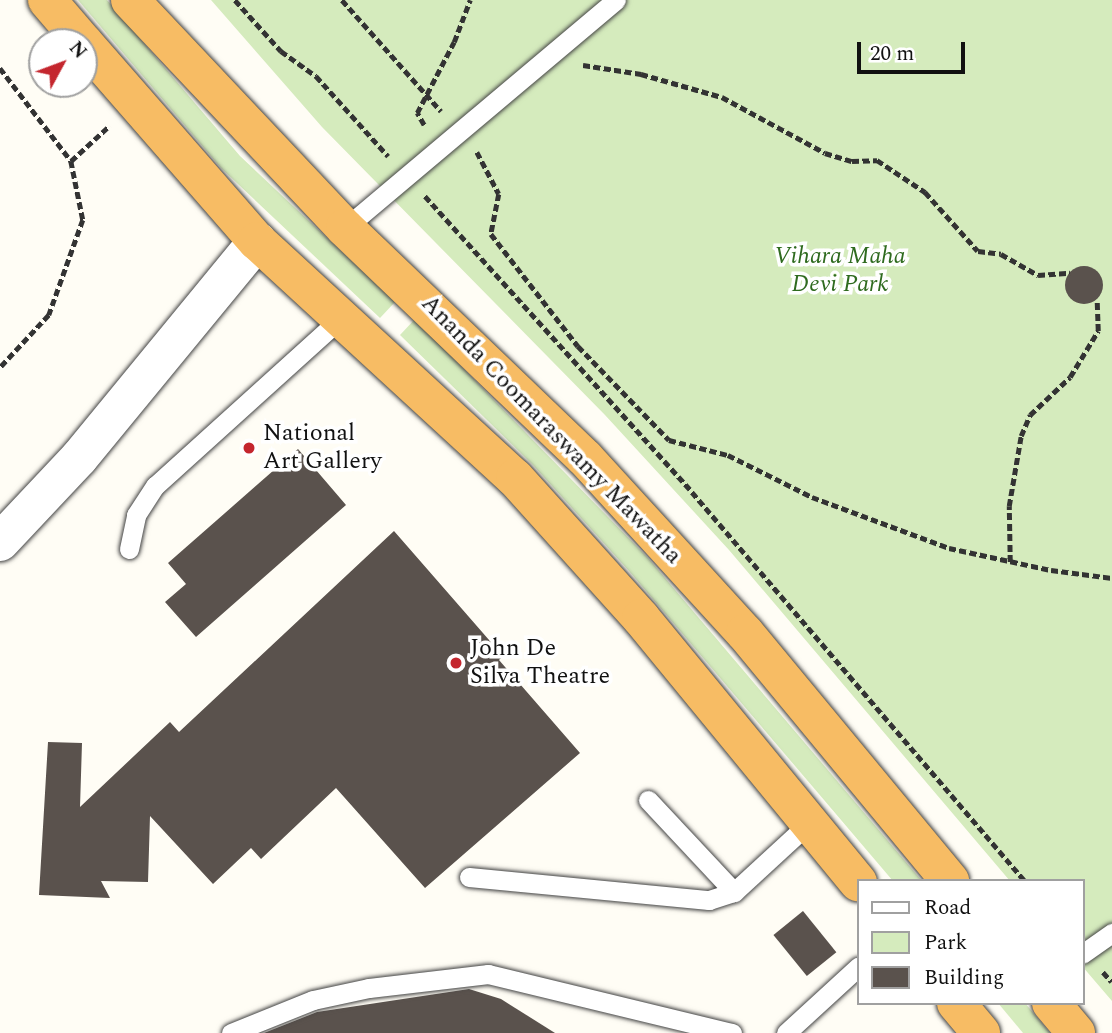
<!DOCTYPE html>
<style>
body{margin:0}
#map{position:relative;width:1112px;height:1033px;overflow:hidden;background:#fffdf5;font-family:Spectral,serif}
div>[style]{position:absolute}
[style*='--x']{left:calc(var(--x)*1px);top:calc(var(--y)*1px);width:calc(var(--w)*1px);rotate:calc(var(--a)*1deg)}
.green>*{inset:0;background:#d5ebbd}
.building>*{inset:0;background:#5a524d;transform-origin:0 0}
.round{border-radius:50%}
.path>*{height:4.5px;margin-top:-2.25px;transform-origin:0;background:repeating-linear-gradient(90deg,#333 0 7px,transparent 0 10.5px)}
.roads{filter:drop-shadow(0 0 2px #444) drop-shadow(0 0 2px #444)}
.service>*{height:19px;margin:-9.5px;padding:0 9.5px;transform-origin:9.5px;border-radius:9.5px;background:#fff}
.minor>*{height:38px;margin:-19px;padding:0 19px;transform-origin:19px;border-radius:19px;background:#fff}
.trunk>*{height:38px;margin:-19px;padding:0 19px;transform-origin:19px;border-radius:19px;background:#f7bc64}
.dots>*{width:19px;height:19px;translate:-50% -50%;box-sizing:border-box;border:4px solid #fff;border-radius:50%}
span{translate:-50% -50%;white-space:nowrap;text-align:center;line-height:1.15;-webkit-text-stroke:7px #fff;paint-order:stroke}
.park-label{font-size:24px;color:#2f6b1f;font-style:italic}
.street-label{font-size:24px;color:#111}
.poi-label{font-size:24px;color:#111}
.left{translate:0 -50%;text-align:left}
.legend{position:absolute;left:857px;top:879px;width:228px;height:126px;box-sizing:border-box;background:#fff;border:2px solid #a0a0a0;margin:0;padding:9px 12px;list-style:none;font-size:21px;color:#111}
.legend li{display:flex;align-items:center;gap:14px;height:35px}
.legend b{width:35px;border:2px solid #a0a0a0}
.north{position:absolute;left:28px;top:28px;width:70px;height:70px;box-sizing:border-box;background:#fff;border:2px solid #a0a0a0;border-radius:50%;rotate:49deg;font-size:19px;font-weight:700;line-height:28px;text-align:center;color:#111}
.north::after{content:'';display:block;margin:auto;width:24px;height:32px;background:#c4262e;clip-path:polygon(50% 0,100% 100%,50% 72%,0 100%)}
.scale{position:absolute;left:857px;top:42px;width:108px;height:32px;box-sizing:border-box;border:4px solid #111;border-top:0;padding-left:9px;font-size:21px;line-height:24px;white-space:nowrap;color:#111;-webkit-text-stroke:5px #fff;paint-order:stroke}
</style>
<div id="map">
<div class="green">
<div style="clip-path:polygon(78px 0,107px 0,240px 156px,395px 302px,380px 318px,221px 168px)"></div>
<div style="clip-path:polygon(211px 0,1112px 0,1112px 1001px,1082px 966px,1082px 881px,1010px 881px,729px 550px,605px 415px,322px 127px)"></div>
<div style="clip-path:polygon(415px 319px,648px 558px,922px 881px,893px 881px,629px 571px,533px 465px,400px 335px)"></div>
<div style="clip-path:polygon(998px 1003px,1025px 1003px,1050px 1033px,1023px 1033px)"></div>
</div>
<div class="building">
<div class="round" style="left:1065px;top:266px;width:38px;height:38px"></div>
<div style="clip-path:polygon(298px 449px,346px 505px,196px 637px,165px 602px,186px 584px,168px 563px)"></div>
<div style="clip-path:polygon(394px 531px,503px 656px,499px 660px,580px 753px,425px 888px,336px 788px,261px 859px,251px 848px,213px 884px,150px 816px,148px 882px,101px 881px,110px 898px,39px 895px,48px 742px,82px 743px,80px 807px,170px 722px,179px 732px)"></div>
<div style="left:803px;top:911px;width:53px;height:38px;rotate:51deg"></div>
<div style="clip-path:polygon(469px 989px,501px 999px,555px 1033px,264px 1033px,317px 1012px)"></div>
</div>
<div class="path">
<div style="--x:235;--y:0;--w:69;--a:48"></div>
<div style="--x:281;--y:51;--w:43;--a:35.5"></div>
<div style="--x:316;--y:76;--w:108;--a:48"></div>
<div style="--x:342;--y:0;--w:149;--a:48.3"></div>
<div style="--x:583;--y:65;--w:59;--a:8.8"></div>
<div style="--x:641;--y:74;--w:84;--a:15.9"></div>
<div style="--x:722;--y:97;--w:117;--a:28.5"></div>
<div style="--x:825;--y:153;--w:28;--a:17"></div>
<div style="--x:852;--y:161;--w:25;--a:-2"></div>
<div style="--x:877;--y:160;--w:58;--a:33.7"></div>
<div style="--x:925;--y:192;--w:79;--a:48.1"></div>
<div style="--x:978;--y:251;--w:23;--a:7"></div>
<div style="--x:1001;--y:254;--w:43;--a:29.6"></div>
<div style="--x:1038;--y:275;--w:32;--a:-4"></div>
<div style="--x:0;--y:68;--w:117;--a:52.6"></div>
<div style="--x:71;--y:161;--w:60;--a:78.5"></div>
<div style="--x:83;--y:220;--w:101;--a:109.7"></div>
<div style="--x:49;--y:315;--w:72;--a:132.8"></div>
<div style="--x:424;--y:125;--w:14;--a:-120"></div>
<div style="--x:417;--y:113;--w:80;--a:-62.5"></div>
<div style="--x:454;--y:42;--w:45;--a:-69.1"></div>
<div style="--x:477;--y:152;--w:47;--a:62.4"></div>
<div style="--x:499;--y:194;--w:41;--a:101.3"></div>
<div style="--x:491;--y:234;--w:142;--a:52.2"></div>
<div style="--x:578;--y:346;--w:131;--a:45.9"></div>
<div style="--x:669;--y:440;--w:61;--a:14.3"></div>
<div style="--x:728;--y:455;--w:94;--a:26.6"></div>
<div style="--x:812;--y:497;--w:146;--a:20.4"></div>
<div style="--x:949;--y:548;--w:104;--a:12.2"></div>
<div style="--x:1051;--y:570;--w:62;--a:7.5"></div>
<div style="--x:71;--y:161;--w:52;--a:-42.6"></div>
<div style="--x:425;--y:196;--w:399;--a:47.9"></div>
<div style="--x:692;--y:492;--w:512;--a:49.44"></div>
<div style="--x:1010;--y:562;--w:56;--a:-91"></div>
<div style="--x:1009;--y:506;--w:71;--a:-80.3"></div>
<div style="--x:1021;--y:436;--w:23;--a:-67"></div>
<div style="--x:1030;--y:415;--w:55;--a:-43.5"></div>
<div style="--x:1070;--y:377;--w:54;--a:-58.7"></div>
<div style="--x:1098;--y:331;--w:31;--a:-92"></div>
<div style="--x:1103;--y:972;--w:13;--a:48"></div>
</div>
<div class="roads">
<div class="service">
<div style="--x:345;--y:228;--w:354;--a:-40.1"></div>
<div style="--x:129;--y:549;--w:35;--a:-78"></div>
<div style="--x:136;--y:515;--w:35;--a:-57"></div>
<div style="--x:155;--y:486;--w:249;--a:-42.1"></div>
<div style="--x:648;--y:800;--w:126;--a:46.9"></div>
<div style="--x:469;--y:877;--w:241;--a:5.5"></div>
<div style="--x:709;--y:900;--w:26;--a:-18"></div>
<div style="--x:734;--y:892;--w:102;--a:-42.6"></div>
<div style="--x:1082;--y:954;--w:37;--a:-35"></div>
<div style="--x:231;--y:1033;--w:88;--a:-21.9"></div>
<div style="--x:313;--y:1000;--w:57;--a:-12.1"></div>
<div style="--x:369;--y:988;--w:120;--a:-6.7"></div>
<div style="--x:488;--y:974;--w:251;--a:13.6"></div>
<div style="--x:786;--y:1033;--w:98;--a:-42.5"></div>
</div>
<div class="minor">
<div style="--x:0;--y:542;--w:115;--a:-46.8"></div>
<div style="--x:79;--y:458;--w:281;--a:-50.6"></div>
</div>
<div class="trunk">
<div style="--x:47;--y:0;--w:55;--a:49.4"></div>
<div style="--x:130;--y:0;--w:313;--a:46.7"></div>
<div style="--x:345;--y:228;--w:332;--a:43.8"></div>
<div style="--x:585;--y:458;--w:237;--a:47.6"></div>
<div style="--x:745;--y:633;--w:322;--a:50.4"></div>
<div style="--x:84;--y:43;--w:263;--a:48.9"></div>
<div style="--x:257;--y:241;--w:350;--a:42.6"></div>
<div style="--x:515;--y:478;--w:188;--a:48"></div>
<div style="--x:641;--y:618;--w:342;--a:50.6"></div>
<div style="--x:956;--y:1003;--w:39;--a:50"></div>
<div style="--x:1051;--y:1003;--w:39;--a:50"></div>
</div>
</div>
<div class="dots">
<div style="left:249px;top:448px;background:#c4262e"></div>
<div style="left:456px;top:663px;background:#c4262e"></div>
</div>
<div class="park-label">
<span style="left:840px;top:271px">Vihara Maha<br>Devi Park</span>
</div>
<div class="street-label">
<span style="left:551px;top:430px;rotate:46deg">Ananda Coomaraswamy Mawatha</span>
</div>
<div class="poi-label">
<span class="left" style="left:263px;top:448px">National<br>Art Gallery</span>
<span class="left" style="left:470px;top:663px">John De<br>Silva Theatre</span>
</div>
<ul class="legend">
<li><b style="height:9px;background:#fff"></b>Road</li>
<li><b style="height:19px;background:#d5ebbd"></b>Park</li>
<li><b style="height:19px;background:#5a524d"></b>Building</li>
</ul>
<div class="north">N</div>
<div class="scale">20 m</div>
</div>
